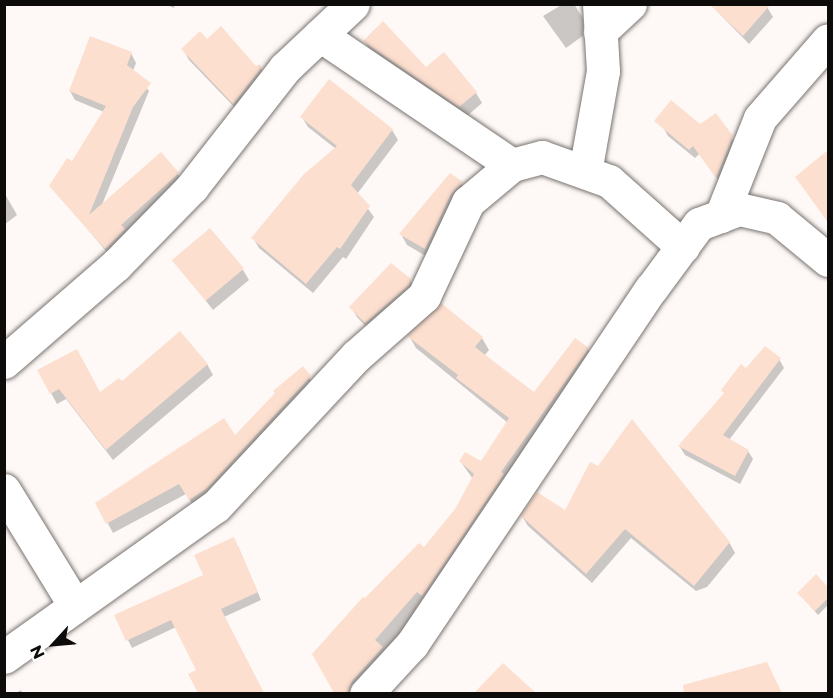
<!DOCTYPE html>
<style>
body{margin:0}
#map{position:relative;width:833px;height:698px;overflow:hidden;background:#fef9f7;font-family:Montserrat,sans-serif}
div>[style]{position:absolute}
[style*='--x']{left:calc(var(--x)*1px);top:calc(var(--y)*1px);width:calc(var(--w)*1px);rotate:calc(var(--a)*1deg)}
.shadow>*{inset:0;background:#0003}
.building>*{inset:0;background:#fddfcf;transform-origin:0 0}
.roads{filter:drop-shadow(0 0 2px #79736f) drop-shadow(0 0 2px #79736f)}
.minor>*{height:33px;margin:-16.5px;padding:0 16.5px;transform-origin:16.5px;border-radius:16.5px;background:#fff}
span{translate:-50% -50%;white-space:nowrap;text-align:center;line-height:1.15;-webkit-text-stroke:4.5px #fff;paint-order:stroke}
.frame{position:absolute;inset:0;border:6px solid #0e0c0b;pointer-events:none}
.north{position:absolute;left:24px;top:614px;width:60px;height:60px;-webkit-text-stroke:4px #fff;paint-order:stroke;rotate:244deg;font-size:16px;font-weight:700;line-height:24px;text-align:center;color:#0e0c0b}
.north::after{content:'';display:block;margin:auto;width:21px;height:27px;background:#0e0c0b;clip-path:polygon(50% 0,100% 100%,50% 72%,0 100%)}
</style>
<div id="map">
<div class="shadow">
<div style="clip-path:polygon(164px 4px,175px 4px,174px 8px)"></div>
<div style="clip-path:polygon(563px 4px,574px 4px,579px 12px,583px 18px,584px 35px,566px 48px,543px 16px)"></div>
<div style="clip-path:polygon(710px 4px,767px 7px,773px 17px,749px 44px)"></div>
<div style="clip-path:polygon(207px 41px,256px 68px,261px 68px,267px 79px,240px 113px,189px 60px,183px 49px)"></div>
<div style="clip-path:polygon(365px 42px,476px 93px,482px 103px,466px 117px,371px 52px)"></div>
<div style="clip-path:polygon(131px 53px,136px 63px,133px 71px,149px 91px,101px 207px,178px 174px,183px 183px,111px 257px,51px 186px,72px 163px,104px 112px,75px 100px,70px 91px)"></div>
<div style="clip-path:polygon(302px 117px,392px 130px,398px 140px,357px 194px,374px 217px,346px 259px,343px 257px,313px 293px,259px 248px,253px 238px,336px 149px,308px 127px)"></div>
<div style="clip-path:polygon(700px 126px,731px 137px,737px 147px,722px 185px,699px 154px,695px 158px,668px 136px,663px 127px)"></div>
<div style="clip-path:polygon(828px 152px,828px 222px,797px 178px)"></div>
<div style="clip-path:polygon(461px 183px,468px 194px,431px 259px,407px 245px,401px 234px)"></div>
<div style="clip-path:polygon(4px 192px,17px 215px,4px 225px)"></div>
<div style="clip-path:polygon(174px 260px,243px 270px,249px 280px,213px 310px)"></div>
<div style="clip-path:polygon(410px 280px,416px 291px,372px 333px,357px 317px,351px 307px)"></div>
<div style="clip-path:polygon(409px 336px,482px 338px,489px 350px,484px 356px,534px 394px,588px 349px,595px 361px,425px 604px,384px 651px,359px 694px,336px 694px,313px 654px,365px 600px,424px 550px,456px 509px,473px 479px,460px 461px,481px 463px,508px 423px,416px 348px)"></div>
<div style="clip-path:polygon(779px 359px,784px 368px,729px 440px,748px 451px,753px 459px,740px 484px,685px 455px,680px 447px)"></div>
<div style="clip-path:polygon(207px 364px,213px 375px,113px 460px,66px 399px,57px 404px,39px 371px,100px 394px,121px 383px)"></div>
<div style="clip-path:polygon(303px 368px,316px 388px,196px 510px,186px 494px,113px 533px,97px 503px,235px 438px)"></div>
<div style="clip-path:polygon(598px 468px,729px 542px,735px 553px,707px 587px,696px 591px,631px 538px,592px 583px,528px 526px,522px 516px,565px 512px)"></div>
<div style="clip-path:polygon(238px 546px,261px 600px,224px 617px,264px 694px,200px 694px,190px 674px,198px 670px,176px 627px,132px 648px,128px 640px)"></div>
<div style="clip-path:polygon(816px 576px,828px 589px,828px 605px,818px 615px,799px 593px)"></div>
<div style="clip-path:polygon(21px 690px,23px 694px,14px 694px)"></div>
</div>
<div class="building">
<div style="clip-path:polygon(709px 4px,771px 4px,743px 36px)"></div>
<div style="clip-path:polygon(383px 21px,426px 67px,444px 52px,477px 92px,459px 107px,363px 41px)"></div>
<div style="clip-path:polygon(221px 26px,256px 66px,259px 64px,262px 67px,233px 104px,181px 49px,200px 31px,207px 39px)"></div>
<div style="clip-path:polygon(90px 36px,132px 52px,127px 65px,151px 83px,133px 107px,89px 215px,161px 152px,179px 173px,121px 225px,125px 229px,105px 249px,49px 186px,67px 158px,72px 161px,106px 106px,69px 91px)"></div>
<div style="clip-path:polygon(329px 79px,393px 129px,351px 185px,370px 206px,340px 249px,337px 247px,306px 284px,251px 238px,304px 174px,337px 146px,300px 117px)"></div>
<div style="clip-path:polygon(671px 100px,700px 124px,716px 113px,733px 136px,716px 178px,693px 146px,689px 150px,654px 121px)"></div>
<div style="clip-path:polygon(828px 150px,828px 222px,795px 177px)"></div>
<div style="clip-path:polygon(450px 173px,463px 182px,451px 194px,425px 249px,399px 234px)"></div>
<div style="left:210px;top:228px;width:53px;height:50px;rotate:50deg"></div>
<div style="clip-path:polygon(391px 263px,411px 279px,409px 285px,365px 323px,349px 307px)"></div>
<div style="clip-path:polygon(441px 303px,483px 337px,475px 347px,534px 392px,575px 338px,589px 348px,501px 472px,504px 474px,422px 596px,417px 592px,375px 640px,383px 647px,352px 681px,348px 693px,334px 693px,312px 654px,363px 597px,365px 598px,419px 543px,424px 547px,455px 509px,474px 474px,459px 461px,465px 452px,481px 461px,509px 418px,456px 378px,458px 375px,407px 336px)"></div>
<div style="clip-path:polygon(180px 331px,208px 364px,106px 450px,59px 389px,50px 394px,37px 370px,77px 349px,100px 392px,119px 378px,122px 381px)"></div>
<div style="clip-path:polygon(765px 346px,781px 358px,723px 435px,749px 450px,735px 476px,678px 446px,724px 393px,721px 390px,741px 364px,746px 368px)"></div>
<div style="clip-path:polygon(303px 366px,311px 376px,206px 489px,189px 500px,179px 484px,106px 524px,95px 503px,224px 418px,235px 435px,275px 393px,273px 391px)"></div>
<div style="clip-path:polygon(632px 419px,730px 542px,694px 586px,625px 529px,586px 574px,521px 516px,537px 492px,565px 510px,590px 462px,598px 466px)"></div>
<div style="clip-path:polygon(234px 537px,258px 592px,221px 609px,264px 693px,198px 693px,188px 674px,196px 670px,171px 620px,126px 641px,114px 615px,203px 575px,194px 555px)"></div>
<div style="clip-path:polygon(816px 574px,828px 587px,828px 598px,815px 611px,797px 593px)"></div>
<div style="clip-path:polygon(767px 662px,782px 693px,684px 693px,683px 685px)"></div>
<div style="clip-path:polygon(503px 663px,536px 693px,474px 693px)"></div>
</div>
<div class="roads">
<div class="minor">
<div style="--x:600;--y:32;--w:41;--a:-43"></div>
<div style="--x:320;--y:35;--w:232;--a:34.1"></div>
<div style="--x:585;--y:172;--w:103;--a:-79.9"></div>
<div style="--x:603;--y:71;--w:67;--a:-93.4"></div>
<div style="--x:721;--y:216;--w:105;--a:-68.3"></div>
<div style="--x:760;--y:118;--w:103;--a:-48.9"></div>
<div style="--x:4;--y:362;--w:148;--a:-40.9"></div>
<div style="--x:116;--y:265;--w:109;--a:-45.7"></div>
<div style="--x:192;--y:187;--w:151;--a:-52"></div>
<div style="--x:285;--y:68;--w:93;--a:-43.3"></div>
<div style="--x:4;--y:490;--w:136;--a:58.5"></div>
<div style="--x:4;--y:657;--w:260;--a:-35.5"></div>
<div style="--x:216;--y:506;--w:205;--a:-47"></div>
<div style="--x:356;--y:356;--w:91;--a:-41.4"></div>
<div style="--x:424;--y:296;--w:104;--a:-64.9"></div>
<div style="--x:468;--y:202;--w:57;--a:-40.1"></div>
<div style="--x:512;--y:165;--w:31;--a:-15"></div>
<div style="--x:542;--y:157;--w:71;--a:19.7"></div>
<div style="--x:609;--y:181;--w:99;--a:41.7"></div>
<div style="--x:366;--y:694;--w:68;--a:-47.4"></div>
<div style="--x:412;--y:644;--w:428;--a:-56.1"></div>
<div style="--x:651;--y:289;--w:81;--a:-53.6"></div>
<div style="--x:699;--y:224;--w:43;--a:-20.6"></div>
<div style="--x:739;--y:209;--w:39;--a:13"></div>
<div style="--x:777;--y:218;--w:66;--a:39.5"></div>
</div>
</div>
<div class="frame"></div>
<div class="north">N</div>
</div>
